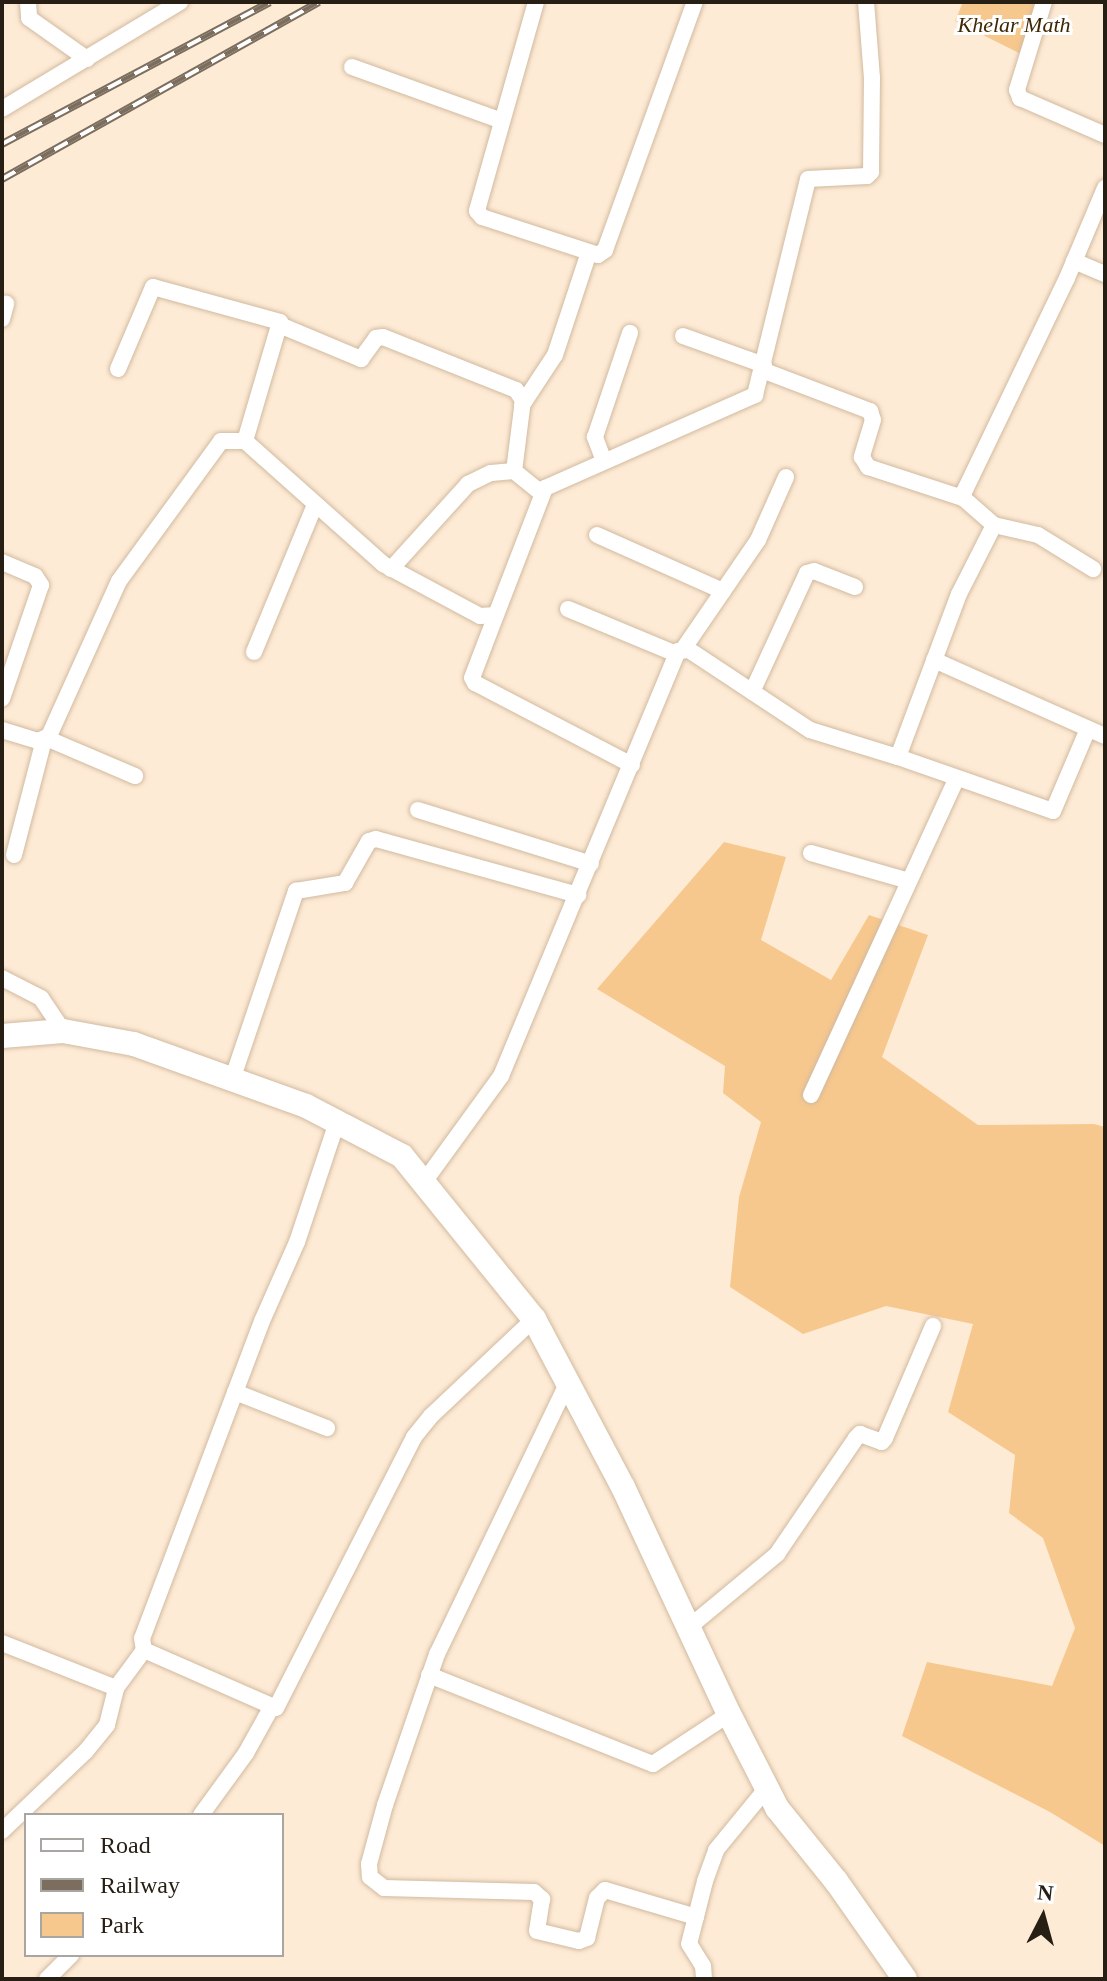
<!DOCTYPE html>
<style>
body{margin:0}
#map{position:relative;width:1107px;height:1981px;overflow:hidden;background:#feebd5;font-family:Georgia,serif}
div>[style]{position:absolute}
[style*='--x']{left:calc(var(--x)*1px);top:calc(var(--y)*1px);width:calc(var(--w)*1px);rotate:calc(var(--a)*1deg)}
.green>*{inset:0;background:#f7c88d}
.roads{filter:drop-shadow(0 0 2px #d1baa0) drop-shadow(0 0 2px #d1baa0)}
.street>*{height:16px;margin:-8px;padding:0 8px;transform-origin:8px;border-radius:8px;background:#fff}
.secondary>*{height:24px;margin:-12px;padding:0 12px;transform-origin:12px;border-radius:12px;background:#fff}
.rail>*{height:8px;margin-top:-4px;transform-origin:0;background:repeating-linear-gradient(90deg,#fff 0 15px,#7b6e5f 0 30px);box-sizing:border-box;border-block:2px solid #7b6e5f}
span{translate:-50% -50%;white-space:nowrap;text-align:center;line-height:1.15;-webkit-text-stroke:6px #fff;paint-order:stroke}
.park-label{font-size:22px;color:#3f2704;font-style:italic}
.frame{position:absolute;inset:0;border:4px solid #271e14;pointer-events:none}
.legend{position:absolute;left:24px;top:1813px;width:260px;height:144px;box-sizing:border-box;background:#fff;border:2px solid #a9a5a1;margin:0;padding:10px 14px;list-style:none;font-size:24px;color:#271e14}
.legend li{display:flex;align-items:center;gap:16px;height:40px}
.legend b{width:40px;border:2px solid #a9a5a1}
.north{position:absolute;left:1003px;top:1877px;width:80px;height:80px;-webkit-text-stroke:6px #fff;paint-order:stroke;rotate:6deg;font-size:22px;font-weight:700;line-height:32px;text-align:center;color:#271e14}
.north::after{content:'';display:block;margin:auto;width:28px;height:36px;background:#271e14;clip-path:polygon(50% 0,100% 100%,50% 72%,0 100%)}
</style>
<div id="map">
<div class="green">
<div style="clip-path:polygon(963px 2px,1047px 2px,1027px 57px,955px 21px)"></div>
<div style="clip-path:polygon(724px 842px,786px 857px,761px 940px,831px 980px,869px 915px,928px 935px,882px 1057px,978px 1125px,1094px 1124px,1105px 1127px,1105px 1846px,1050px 1812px,902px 1736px,927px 1662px,1052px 1686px,1075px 1628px,1043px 1538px,1009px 1513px,1015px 1455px,948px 1412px,973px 1324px,886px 1306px,803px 1334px,730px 1287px,739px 1197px,761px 1122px,723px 1093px,725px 1066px,597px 989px)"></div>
</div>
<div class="roads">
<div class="street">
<div style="--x:28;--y:2;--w:16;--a:86"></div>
<div style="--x:29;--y:18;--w:71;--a:35.3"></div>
<div style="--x:536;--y:2;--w:217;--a:105.8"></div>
<div style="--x:477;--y:211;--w:8;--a:50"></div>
<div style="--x:482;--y:217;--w:122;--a:18.1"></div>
<div style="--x:598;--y:255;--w:9;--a:-36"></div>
<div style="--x:605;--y:250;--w:264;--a:-70.1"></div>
<div style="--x:1044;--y:2;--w:92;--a:107.1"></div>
<div style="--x:1017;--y:90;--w:9;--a:69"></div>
<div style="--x:1020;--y:98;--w:93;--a:23.5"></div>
<div style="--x:352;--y:67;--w:159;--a:19.8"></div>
<div style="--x:2;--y:109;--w:208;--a:-31"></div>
<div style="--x:1074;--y:261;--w:34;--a:23"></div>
<div style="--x:2;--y:319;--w:16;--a:-75"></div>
<div style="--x:282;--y:326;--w:86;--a:22.7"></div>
<div style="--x:361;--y:359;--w:26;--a:-54"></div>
<div style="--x:376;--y:338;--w:7;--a:-8"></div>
<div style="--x:383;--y:337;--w:143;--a:21.7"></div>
<div style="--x:516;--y:390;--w:12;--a:55"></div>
<div style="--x:523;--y:400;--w:72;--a:97.2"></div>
<div style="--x:514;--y:471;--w:33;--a:39"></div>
<div style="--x:683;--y:336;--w:86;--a:19.7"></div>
<div style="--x:118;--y:369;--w:89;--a:-66.9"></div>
<div style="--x:153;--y:287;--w:132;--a:15.4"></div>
<div style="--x:280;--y:322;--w:124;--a:106.4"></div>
<div style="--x:762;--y:370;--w:116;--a:20.8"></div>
<div style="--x:870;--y:411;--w:9;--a:72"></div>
<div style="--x:873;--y:420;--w:39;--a:107"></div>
<div style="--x:862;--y:457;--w:12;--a:59"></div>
<div style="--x:868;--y:467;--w:100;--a:18.1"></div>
<div style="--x:522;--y:405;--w:60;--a:-56.6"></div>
<div style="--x:555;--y:355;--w:108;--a:-71.7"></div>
<div style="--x:604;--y:461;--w:26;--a:-111"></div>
<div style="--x:595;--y:437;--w:110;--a:-71.4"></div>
<div style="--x:994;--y:525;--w:45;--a:12.8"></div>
<div style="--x:1038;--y:535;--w:65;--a:31.7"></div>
<div style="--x:597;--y:535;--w:138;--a:24"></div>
<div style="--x:2;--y:562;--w:36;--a:23"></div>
<div style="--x:35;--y:576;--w:11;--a:56"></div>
<div style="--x:41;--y:585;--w:120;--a:108.9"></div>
<div style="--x:391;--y:569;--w:115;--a:-47.8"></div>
<div style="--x:468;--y:484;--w:25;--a:-26"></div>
<div style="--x:491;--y:473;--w:23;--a:-5"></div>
<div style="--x:568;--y:609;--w:117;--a:22.6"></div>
<div style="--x:496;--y:615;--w:67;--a:110.9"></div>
<div style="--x:472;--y:678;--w:6;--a:59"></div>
<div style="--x:475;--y:683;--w:177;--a:27.6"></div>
<div style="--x:684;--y:648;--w:131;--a:-55.6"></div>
<div style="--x:758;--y:540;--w:69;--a:-66"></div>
<div style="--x:254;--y:652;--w:159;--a:-67.5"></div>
<div style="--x:934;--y:660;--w:187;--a:24"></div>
<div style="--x:752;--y:692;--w:131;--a:-65.2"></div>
<div style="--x:807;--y:573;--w:7;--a:-16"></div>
<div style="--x:814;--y:571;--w:44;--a:21.3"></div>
<div style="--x:2;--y:730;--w:38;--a:17"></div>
<div style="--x:38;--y:741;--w:12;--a:-24"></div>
<div style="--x:49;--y:736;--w:170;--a:-65.7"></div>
<div style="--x:119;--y:581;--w:173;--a:-53.9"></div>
<div style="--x:221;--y:441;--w:24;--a:0"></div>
<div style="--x:245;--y:441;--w:185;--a:41.7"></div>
<div style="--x:383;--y:564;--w:110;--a:28.2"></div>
<div style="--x:480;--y:616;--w:16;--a:-4"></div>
<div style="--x:496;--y:615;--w:136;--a:-68.9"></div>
<div style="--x:545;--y:488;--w:230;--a:-23.9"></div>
<div style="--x:755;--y:395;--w:222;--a:-76.2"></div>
<div style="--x:808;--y:179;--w:59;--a:-2.9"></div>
<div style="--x:867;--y:176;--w:6;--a:-45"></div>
<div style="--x:871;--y:172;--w:94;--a:-89.4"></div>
<div style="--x:872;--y:78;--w:76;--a:-94.5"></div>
<div style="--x:46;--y:738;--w:97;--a:23.1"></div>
<div style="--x:898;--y:757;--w:164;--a:19.2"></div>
<div style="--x:1053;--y:811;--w:89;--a:-66.9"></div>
<div style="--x:418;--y:810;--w:181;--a:17.3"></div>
<div style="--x:811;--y:853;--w:102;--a:15.9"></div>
<div style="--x:14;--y:855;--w:119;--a:-75.4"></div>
<div style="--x:2;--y:978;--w:44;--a:27.1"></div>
<div style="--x:41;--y:998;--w:40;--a:56"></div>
<div style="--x:232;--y:1080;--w:200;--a:-71.3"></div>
<div style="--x:296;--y:891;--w:50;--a:-9.3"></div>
<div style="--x:345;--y:883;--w:48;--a:-60.3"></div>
<div style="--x:369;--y:841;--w:7;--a:-16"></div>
<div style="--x:376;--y:839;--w:210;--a:15.5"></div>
<div style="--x:811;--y:1095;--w:349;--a:-65.3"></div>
<div style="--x:337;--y:1122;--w:126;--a:108.4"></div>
<div style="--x:297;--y:1242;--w:86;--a:113.9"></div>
<div style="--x:262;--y:1321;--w:339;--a:110.7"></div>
<div style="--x:142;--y:1638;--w:12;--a:81"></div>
<div style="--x:144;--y:1650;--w:144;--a:23.7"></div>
<div style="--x:276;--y:1708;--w:304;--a:-63"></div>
<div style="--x:414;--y:1437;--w:27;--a:-51"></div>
<div style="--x:431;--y:1416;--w:141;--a:-43.3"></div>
<div style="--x:424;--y:1182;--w:131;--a:-54"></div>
<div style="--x:501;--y:1076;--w:460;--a:-67.4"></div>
<div style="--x:678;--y:651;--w:11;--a:-5"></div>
<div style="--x:689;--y:650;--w:145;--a:33.5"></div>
<div style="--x:810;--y:730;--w:92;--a:17.1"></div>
<div style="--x:898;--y:757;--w:174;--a:-69.5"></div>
<div style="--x:959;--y:594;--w:77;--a:-63.1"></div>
<div style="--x:994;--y:525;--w:41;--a:-138.9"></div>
<div style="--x:963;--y:498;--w:6;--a:-81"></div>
<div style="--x:964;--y:492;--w:237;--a:-64.3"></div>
<div style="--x:1067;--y:278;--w:98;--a:-67.1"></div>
<div style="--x:568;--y:1382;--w:302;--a:115.7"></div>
<div style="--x:437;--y:1654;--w:160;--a:109"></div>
<div style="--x:385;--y:1805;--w:61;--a:105.2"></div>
<div style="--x:369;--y:1864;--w:13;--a:86"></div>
<div style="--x:370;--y:1877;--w:18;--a:38"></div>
<div style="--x:384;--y:1888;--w:150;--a:1.5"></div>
<div style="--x:534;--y:1892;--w:11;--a:41"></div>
<div style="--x:542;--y:1899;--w:32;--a:99"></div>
<div style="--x:537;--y:1931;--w:43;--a:13.4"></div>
<div style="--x:579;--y:1941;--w:9;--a:-21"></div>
<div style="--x:587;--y:1938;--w:41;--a:-76"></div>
<div style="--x:597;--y:1898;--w:11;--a:-45"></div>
<div style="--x:605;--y:1890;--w:95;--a:16.5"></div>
<div style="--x:235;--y:1392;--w:99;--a:21.4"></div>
<div style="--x:688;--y:1628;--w:116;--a:-39.7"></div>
<div style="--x:777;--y:1554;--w:140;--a:-55.7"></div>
<div style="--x:856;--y:1438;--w:6;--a:-45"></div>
<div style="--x:860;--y:1434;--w:23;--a:20"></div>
<div style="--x:882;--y:1442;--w:5;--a:-53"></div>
<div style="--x:885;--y:1438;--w:122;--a:-66.8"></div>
<div style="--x:2;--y:1643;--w:123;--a:21.5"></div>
<div style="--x:116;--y:1688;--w:47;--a:-53.6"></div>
<div style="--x:429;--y:1675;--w:241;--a:21.7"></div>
<div style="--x:653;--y:1764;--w:91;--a:-33.3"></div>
<div style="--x:201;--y:1815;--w:77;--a:-54"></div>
<div style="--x:246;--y:1753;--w:51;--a:-60.9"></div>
<div style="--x:2;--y:1831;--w:116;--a:-43.6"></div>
<div style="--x:86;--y:1751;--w:33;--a:-51"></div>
<div style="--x:107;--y:1725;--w:38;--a:-76"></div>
<div style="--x:47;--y:1979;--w:34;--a:-45"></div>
<div style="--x:704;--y:1979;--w:13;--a:-94"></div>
<div style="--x:703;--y:1966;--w:26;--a:-122"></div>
<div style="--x:689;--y:1944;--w:65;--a:-75.7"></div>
<div style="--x:705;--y:1881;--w:33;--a:-70"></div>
<div style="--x:716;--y:1850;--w:80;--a:-50.6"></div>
</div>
<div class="secondary">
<div style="--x:2;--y:1036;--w:61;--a:-4.7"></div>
<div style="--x:63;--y:1031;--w:72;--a:10.4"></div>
<div style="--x:134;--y:1044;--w:183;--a:19.8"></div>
<div style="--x:306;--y:1106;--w:108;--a:27.5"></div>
<div style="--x:402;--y:1156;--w:210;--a:51"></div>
<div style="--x:534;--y:1319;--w:190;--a:62.1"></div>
<div style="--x:623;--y:1487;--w:251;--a:65"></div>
<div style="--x:729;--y:1714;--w:106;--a:62.9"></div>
<div style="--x:777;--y:1808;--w:94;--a:51.1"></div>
<div style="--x:836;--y:1881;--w:120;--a:54.9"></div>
</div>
</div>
<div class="rail">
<div style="--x:2;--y:144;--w:303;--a:-27.9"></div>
<div style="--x:2;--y:179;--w:363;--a:-29.2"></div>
</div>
<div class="park-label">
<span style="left:1014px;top:25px">Khelar Math</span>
</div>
<div class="frame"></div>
<ul class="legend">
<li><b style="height:10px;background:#fff"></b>Road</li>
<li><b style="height:10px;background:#7b6e5f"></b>Railway</li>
<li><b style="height:22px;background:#f7c88d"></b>Park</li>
</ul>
<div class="north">N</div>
</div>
